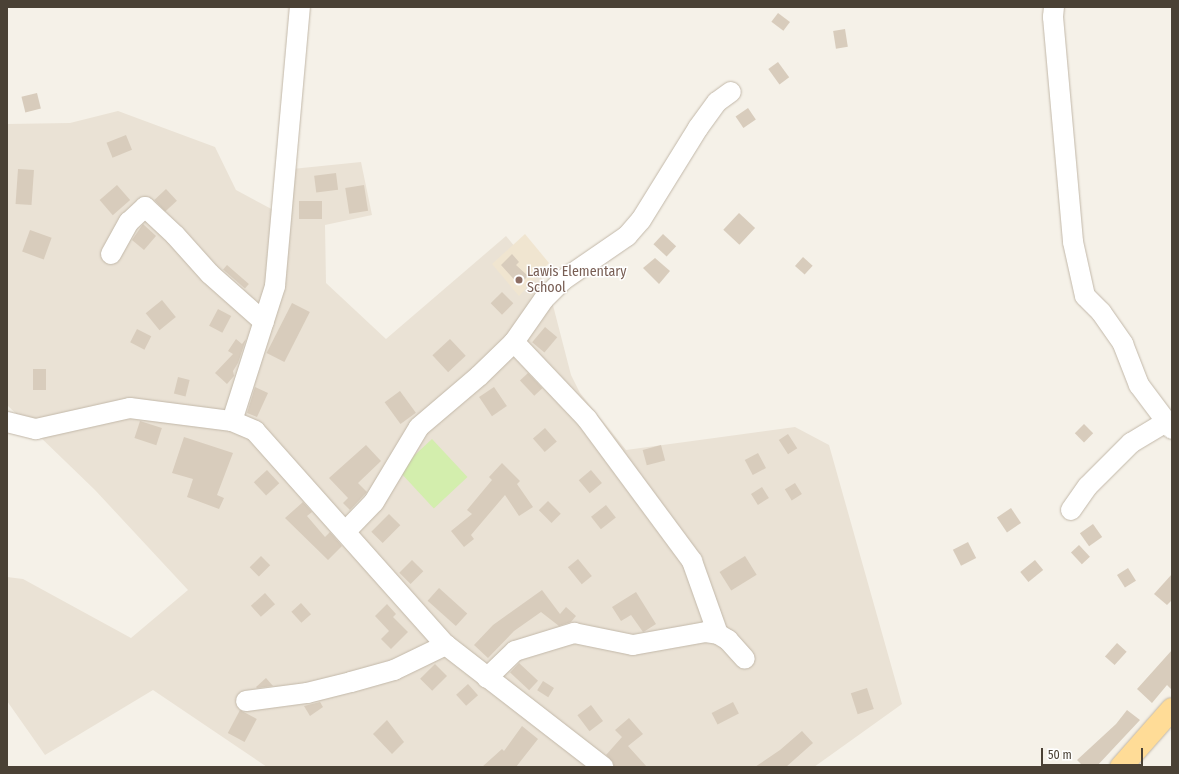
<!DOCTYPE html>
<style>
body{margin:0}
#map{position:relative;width:1179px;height:774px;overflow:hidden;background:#f5f1e8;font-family:"Fira Sans Condensed",sans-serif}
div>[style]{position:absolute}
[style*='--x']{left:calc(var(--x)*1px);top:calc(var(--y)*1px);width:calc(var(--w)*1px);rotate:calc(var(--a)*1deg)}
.residential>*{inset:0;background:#eae2d5}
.education>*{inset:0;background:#f0e5d0}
.green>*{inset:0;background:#d3eead;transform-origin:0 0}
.building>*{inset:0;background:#d8ccbc;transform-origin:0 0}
.roads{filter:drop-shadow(0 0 1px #c2b8a9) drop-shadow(0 0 1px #c2b8a9)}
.minor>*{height:20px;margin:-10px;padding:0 10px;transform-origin:10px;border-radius:10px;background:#fff}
.major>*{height:22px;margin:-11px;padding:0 11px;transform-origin:11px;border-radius:11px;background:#ffdc97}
.dots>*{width:11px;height:11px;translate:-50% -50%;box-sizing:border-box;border:2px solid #fff;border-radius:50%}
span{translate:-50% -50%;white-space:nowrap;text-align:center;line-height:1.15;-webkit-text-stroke:3px #fff;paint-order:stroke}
.education-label{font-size:14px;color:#785e54}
.left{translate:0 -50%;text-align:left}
.frame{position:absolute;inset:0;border:8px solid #4a4135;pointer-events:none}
.scale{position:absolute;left:1041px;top:748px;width:102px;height:18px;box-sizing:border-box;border:2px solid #4a4135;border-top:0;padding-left:5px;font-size:12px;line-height:14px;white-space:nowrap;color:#4a4135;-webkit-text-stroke:3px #fff;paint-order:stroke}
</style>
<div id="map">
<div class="residential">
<div style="clip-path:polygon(118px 111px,215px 147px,236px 190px,279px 213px,292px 169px,361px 162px,372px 215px,325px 225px,326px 283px,386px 339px,506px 236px,548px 286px,571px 375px,580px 393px,626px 450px,795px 427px,829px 445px,902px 704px,814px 767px,267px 767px,153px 690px,45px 755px,7px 701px,7px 577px,23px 579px,131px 638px,188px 590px,95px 490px,7px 405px,7px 124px,70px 123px)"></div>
</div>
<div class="education">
<div style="clip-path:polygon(525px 234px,549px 263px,519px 296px,492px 264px)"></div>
</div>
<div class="green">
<div style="left:432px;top:439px;width:52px;height:46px;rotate:47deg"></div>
</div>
<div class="building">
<div style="left:778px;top:13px;width:15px;height:11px;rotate:37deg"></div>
<div style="left:845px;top:29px;width:18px;height:12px;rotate:81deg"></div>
<div style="left:778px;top:62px;width:19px;height:12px;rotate:54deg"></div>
<div style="left:37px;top:93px;width:16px;height:16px;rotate:76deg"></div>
<div style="left:748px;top:108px;width:14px;height:15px;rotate:56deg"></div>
<div style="left:126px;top:135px;width:16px;height:21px;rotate:68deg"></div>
<div style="left:18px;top:169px;width:16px;height:35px;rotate:4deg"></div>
<div style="left:336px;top:173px;width:17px;height:22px;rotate:83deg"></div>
<div style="left:117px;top:185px;width:20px;height:23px;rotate:49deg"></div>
<div style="left:364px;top:185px;width:26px;height:19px;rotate:81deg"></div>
<div style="left:166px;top:189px;width:16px;height:16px;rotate:47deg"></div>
<div style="left:299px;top:201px;width:23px;height:18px"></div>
<div style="left:739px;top:213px;width:22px;height:23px;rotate:43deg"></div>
<div style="clip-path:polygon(143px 224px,156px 236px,144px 250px,132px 240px)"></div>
<div style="left:30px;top:230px;width:23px;height:23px;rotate:20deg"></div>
<div style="left:663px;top:234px;width:18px;height:14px;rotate:43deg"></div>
<div style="clip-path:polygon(512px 254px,519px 262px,516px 265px,528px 276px,519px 285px,501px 265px)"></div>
<div style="left:803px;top:257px;width:13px;height:12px;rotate:42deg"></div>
<div style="clip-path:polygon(655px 258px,670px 271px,659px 284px,643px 268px)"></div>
<div style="left:227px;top:265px;width:29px;height:6px;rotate:41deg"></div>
<div style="left:502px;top:292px;width:16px;height:16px;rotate:45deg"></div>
<div style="left:162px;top:300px;width:22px;height:21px;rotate:51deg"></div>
<div style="left:292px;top:303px;width:20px;height:56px;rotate:27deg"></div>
<div style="left:218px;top:309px;width:15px;height:19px;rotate:28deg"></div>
<div style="left:545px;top:327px;width:16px;height:20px;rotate:40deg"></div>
<div style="left:137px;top:329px;width:16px;height:15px;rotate:27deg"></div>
<div style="clip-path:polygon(236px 339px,242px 344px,246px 339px,238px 363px,233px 371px,234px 376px,227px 384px,215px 373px,233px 354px,228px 351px)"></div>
<div style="left:450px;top:339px;width:23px;height:24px;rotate:47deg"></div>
<div style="left:33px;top:369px;width:13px;height:21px"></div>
<div style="left:528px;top:373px;width:21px;height:11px;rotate:47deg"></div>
<div style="left:178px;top:377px;width:12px;height:17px;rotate:14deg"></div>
<div style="clip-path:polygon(255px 387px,268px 393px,257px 417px,247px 413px)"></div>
<div style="left:494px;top:387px;width:23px;height:18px;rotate:56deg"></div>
<div style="left:400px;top:391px;width:27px;height:19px;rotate:54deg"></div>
<div style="left:140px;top:421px;width:23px;height:18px;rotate:18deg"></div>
<div style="left:1084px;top:424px;width:13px;height:13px;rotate:45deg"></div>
<div style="left:545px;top:428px;width:18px;height:16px;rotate:49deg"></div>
<div style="left:788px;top:434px;width:17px;height:11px;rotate:57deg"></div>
<div style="clip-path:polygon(184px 437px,233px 453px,217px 495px,224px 498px,219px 509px,187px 497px,193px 479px,172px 473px)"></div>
<div style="clip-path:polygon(366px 445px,381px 461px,358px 483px,367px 492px,350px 510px,343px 503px,348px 498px,329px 478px)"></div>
<div style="left:661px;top:445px;width:16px;height:19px;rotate:75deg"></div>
<div style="left:758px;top:453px;width:17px;height:15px;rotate:62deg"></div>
<div style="clip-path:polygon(502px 463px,520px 481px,517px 484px,533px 507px,519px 516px,505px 495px,471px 535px,474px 539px,464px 547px,451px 531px,472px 514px,467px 510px,492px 480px,489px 477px)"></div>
<div style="left:267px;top:470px;width:18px;height:18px;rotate:47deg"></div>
<div style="left:591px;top:470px;width:17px;height:16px;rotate:50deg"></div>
<div style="left:795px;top:483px;width:13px;height:12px;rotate:58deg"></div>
<div style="left:762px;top:487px;width:13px;height:13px;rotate:58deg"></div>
<div style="left:548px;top:501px;width:18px;height:13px;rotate:45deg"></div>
<div style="clip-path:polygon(303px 502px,312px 512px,307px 516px,325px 537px,330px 532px,342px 546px,328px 560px,285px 518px)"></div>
<div style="left:606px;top:505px;width:16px;height:19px;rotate:52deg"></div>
<div style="left:1011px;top:508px;width:18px;height:17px;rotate:56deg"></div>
<div style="left:389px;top:514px;width:16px;height:25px;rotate:45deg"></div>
<div style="left:1093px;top:524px;width:16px;height:16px;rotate:55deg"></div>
<div style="left:968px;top:542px;width:18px;height:17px;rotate:63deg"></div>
<div style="left:1079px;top:545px;width:16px;height:11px;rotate:47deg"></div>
<div style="left:261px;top:556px;width:13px;height:16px;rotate:45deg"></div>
<div style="left:745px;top:556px;width:22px;height:30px;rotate:58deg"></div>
<div style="left:578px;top:559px;width:22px;height:13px;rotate:51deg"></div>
<div style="left:412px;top:560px;width:16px;height:18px;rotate:45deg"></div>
<div style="left:1035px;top:560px;width:13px;height:19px;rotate:51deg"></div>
<div style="left:1128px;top:568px;width:15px;height:13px;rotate:58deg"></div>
<div style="clip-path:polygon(1172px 574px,1172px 600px,1167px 605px,1154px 594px)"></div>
<div style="left:439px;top:588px;width:38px;height:17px;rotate:42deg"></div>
<div style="clip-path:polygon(542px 590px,560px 614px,566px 607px,576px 616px,571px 622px,559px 626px,541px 612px,514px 631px,488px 658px,474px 645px,493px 625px)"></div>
<div style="clip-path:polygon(636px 592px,656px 624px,645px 631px,643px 632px,631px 615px,621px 621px,612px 607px)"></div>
<div style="left:265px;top:593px;width:15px;height:19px;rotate:48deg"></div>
<div style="left:301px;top:603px;width:15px;height:13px;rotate:48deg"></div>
<div style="clip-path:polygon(387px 604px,396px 614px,393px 617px,408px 632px,391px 649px,381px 639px,389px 631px,375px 616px)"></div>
<div style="left:1117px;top:643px;width:13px;height:18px;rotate:42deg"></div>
<div style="clip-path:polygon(1172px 650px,1172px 690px,1167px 685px,1152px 703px,1137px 689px)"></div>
<div style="left:519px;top:663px;width:26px;height:13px;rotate:43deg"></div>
<div style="left:435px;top:664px;width:17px;height:21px;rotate:45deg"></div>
<div style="clip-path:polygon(266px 678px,273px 686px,257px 688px,256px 687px)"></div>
<div style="left:543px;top:681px;width:13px;height:11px;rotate:32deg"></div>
<div style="left:468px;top:684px;width:15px;height:16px;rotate:48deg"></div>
<div style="left:867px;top:688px;width:22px;height:17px;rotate:72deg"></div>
<div style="clip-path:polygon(320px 702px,323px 707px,310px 716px,304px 706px)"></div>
<div style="left:733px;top:702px;width:13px;height:24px;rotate:63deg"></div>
<div style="left:591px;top:705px;width:20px;height:17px;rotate:53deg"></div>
<div style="left:240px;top:710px;width:19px;height:26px;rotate:28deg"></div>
<div style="clip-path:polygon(1127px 710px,1140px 720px,1096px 767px,1084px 767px,1077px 760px,1116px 724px)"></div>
<div style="clip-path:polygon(629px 718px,643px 734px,628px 746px,647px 767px,614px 767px,613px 762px,606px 755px,622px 737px,615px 730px)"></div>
<div style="clip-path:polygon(387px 720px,404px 742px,392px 754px,373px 734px)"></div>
<div style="clip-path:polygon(522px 726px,538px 739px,516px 767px,482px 767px,502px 749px,504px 751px)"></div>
<div style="clip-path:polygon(802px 731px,813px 743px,786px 767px,755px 767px,780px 750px)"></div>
</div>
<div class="roads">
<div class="minor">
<div style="--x:1054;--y:7;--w:10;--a:96"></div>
<div style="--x:1053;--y:17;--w:226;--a:84.9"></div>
<div style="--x:1073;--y:242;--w:55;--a:77.5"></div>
<div style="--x:1085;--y:296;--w:23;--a:45"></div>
<div style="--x:1101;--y:312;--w:39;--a:55"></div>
<div style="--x:1123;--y:344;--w:44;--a:68.7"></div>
<div style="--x:1139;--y:385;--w:55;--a:53.1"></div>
<div style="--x:111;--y:254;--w:37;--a:-61"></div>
<div style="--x:129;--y:222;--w:22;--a:-43"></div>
<div style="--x:145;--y:207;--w:41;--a:43"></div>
<div style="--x:175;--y:235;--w:52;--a:48.1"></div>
<div style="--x:210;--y:274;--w:72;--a:41.6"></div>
<div style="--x:514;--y:342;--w:106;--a:46.5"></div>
<div style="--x:587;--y:419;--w:177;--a:53.5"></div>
<div style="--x:692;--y:561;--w:77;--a:70.4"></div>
<div style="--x:232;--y:421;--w:142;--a:-72.3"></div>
<div style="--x:275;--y:286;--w:280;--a:-84.9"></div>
<div style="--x:7;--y:422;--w:30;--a:14"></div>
<div style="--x:36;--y:429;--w:96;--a:-12.6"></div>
<div style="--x:130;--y:408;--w:103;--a:7.3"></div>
<div style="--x:232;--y:421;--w:25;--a:23"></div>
<div style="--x:255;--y:431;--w:287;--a:48.3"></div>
<div style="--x:446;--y:645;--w:199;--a:37.8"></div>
<div style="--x:1071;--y:510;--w:29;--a:-55"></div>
<div style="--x:1088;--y:486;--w:61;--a:-45"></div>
<div style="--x:1131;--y:443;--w:41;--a:-31"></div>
<div style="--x:346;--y:531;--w:40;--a:-46"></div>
<div style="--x:374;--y:502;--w:87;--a:-59"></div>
<div style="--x:419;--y:427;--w:79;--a:-40.4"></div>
<div style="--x:479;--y:376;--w:49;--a:-44.2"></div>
<div style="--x:514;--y:342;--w:52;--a:-55.1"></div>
<div style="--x:544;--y:299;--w:27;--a:-45"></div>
<div style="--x:563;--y:280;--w:78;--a:-34.5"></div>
<div style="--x:627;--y:236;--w:21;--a:-49"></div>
<div style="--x:641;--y:220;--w:108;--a:-58.2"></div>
<div style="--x:698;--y:128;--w:32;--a:-54"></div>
<div style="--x:717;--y:102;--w:17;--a:-36"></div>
<div style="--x:487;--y:678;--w:39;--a:-44"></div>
<div style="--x:515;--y:651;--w:62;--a:-17"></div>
<div style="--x:574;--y:633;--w:60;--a:11.5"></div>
<div style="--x:633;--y:645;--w:74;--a:-10.1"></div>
<div style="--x:706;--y:632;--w:12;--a:9"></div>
<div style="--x:718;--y:634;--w:12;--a:31"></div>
<div style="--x:728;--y:640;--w:25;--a:48"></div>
<div style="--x:246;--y:701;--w:62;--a:-7.5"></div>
<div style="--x:307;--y:693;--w:45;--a:-14"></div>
<div style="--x:351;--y:682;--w:45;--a:-15.6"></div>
<div style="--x:394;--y:670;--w:58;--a:-25.7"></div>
</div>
<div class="major">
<div style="--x:1121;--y:767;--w:77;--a:-48.7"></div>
</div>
</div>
<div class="dots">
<div style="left:519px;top:280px;background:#8d6e63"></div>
</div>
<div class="education-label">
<span class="left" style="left:527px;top:280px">Lawis Elementary<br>School</span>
</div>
<div class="frame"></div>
<div class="scale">50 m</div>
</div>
